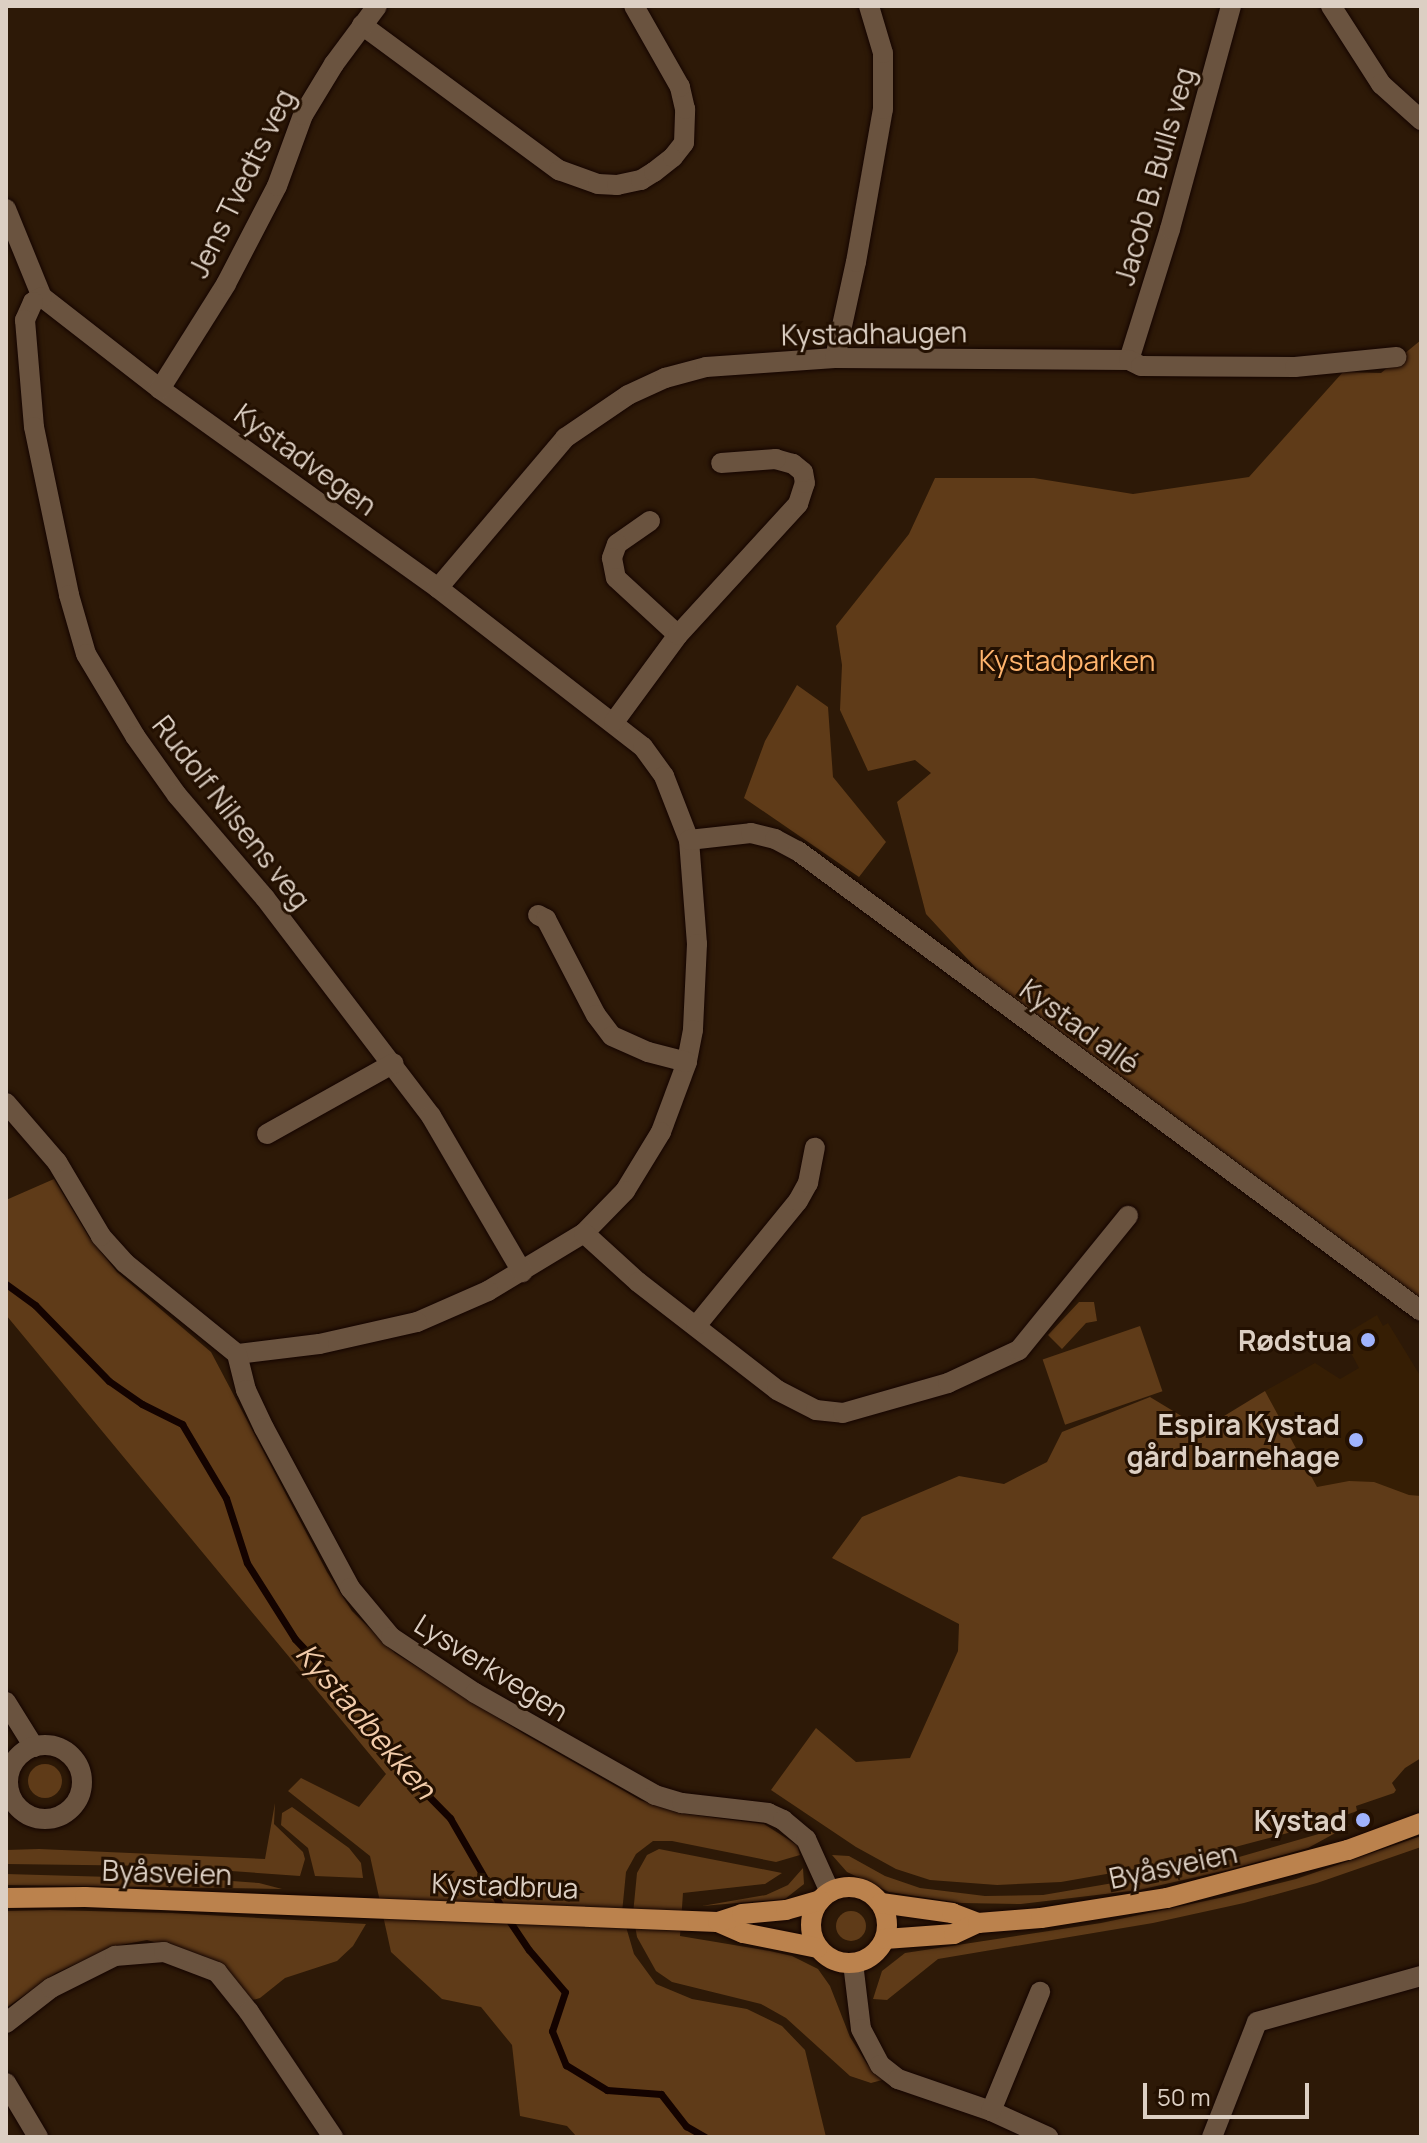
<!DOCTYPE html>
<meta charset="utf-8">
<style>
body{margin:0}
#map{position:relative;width:1427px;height:2143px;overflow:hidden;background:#2d1907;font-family:Manrope,sans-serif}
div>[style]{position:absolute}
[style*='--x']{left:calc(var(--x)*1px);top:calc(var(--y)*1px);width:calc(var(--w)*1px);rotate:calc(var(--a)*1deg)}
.built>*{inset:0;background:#361e04}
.green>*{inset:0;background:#5f3b18;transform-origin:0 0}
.round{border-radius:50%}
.stream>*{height:7px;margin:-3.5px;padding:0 3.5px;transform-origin:3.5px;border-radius:3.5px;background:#140300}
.roads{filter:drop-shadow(0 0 2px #140400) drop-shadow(0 0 2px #140400)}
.minor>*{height:20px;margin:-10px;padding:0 10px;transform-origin:10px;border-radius:10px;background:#6a533f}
.minor>.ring{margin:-10px;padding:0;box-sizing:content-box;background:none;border:20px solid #6a533f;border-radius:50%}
.major>*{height:20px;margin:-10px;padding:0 10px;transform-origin:10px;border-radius:10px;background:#bb824d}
.major>.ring{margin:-10px;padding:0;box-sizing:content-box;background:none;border:20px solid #bb824d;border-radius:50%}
.dots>*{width:22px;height:22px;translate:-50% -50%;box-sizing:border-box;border:4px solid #231001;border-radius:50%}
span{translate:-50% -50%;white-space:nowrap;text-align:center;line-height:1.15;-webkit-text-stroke:6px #231001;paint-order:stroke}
.street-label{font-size:28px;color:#dccfc3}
.park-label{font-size:28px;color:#ffb46d}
.poi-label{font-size:28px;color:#dccfc3;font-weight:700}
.right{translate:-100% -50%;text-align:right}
.water-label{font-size:30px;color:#f1cbaa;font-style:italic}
.frame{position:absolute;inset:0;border:8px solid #dccfc3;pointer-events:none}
.scale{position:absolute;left:1143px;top:2083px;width:166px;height:36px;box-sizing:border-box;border:4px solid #dccfc3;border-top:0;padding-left:10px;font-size:24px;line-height:28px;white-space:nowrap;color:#dccfc3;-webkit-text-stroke:6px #231001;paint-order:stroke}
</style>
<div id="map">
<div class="built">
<div style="clip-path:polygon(1377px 1315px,1383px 1326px,1388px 1323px,1421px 1377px,1421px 1556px,1317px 1488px,1265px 1391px,1315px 1363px,1340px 1379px,1359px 1368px,1342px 1336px)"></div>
</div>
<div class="green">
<div style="clip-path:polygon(1421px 340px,1421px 1301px,986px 979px,926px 914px,897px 802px,931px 773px,915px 760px,868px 771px,840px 710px,842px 665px,836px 626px,909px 534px,935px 478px,1034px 478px,1133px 494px,1249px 477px,1343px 372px,1381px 373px)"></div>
<div style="clip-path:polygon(797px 685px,828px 707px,833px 777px,886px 842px,859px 877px,744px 798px,765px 741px)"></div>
<div style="clip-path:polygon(54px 1179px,89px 1237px,117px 1272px,211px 1352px,327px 1572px,352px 1611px,395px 1653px,524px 1734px,640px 1800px,679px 1813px,764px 1824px,797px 1845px,800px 1855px,776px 1862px,672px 1841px,653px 1841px,636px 1854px,626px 1872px,622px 1913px,634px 1954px,656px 1984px,692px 1999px,747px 2009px,782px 2026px,805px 2050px,826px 2137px,577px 2137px,567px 2126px,520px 2116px,512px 2045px,481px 2007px,442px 1999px,391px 1952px,370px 1856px,288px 1791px,301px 1778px,359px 1807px,386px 1774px,6px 1315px,6px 1200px)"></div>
<div style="clip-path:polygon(1079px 1302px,1094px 1302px,1097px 1321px,1086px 1323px,1062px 1349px,1048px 1335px)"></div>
<div style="left:1140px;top:1326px;width:69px;height:103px;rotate:71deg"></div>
<div style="clip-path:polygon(1265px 1391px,1317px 1487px,1349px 1481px,1374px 1482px,1409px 1495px,1421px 1496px,1421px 1758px,1405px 1768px,1392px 1783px,1396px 1790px,1394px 1793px,1356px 1806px,1357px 1811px,1318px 1825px,1186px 1860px,1061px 1882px,997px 1885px,930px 1880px,896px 1869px,856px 1847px,771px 1790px,816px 1728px,856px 1762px,910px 1758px,958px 1651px,959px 1624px,832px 1558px,862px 1517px,959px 1476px,1004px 1484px,1047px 1462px,1062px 1432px,1150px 1397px,1188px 1420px,1211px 1424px)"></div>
<div class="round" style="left:28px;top:1764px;width:34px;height:34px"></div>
<div style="clip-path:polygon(275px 1803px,274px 1824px,303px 1852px,305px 1859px,300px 1876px,160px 1866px,6px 1864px,6px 1850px,39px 1849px,265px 1859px)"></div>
<div style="clip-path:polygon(292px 1807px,349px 1848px,361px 1863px,363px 1878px,315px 1876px,308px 1848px,281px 1825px,282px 1813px)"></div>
<div style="clip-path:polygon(1350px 1825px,1308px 1848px,1232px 1869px,1139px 1890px,1021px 1904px,961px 1903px,889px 1892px,847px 1872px,832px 1855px,849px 1856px,885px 1876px,920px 1888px,985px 1896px,1043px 1895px,1201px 1868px)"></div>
<div style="clip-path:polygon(1421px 1836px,1421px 1847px,1317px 1883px,1244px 1903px,1153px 1923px,938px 1959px,887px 2000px,873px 1999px,882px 1971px,905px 1953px,1101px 1923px,1224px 1897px,1296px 1879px)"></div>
<div style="clip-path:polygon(659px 1849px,782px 1873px,765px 1884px,683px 1893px,680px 1936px,770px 1951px,792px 1956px,818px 1969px,830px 1986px,850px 2037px,867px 2064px,886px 2079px,871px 2083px,850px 2076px,786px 2018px,761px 2004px,672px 1982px,656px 1971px,637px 1937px,633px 1914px,637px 1873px,647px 1855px)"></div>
<div style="clip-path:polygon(803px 1868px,804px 1884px,785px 1899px,702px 1906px,766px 1895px,788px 1885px)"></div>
<div style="clip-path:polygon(6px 1874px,218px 1880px,259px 1883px,282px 1889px,6px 1885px)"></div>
<div style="clip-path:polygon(50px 1910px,172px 1913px,366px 1924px,353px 1946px,337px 1961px,285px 1978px,260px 1998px,249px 2001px,204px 1956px,147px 1940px,116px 1946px,56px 1973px,6px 2008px,6px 1911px)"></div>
<div class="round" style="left:836px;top:1911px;width:30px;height:30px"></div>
</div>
<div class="stream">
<div style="--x:6;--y:1284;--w:36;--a:36"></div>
<div style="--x:35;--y:1305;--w:106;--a:45.8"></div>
<div style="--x:109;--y:1381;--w:40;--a:34.9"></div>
<div style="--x:142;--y:1404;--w:45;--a:26.6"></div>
<div style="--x:182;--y:1424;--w:86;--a:59.3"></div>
<div style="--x:226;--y:1498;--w:68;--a:72.1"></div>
<div style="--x:247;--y:1563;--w:90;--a:57.7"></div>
<div style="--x:295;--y:1639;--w:110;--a:46.5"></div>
<div style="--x:371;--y:1719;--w:59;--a:58.2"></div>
<div style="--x:402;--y:1769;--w:69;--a:45.6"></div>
<div style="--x:450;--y:1818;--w:104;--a:60"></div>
<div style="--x:508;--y:1919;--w:37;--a:56"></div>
<div style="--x:529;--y:1950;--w:55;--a:49.4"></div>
<div style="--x:565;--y:1992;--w:41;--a:108.4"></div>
<div style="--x:552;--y:2031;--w:37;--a:68"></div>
<div style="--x:566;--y:2065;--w:48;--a:31.4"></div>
<div style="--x:607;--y:2090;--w:54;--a:4.2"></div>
<div style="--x:661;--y:2094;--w:41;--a:52"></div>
<div style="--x:686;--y:2126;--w:22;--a:30"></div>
</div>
<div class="roads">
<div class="minor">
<div style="--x:1331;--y:6;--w:93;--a:57.3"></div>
<div style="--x:1381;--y:84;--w:54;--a:42"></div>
<div style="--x:362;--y:25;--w:245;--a:36.4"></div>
<div style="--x:559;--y:170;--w:41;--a:19.7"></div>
<div style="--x:598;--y:184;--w:19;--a:3"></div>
<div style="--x:617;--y:185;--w:25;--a:-12"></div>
<div style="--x:641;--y:180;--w:15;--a:-32"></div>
<div style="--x:654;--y:172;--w:24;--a:-38"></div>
<div style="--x:673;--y:157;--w:18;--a:-52"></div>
<div style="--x:684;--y:143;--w:34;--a:-88"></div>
<div style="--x:685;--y:109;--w:23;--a:-103"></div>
<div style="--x:680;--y:87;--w:93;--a:-119.6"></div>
<div style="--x:6;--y:209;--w:95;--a:67.8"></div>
<div style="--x:42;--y:297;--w:150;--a:37.9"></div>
<div style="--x:160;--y:389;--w:342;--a:35.6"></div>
<div style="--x:438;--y:588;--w:259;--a:37.8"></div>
<div style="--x:643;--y:747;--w:36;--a:54"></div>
<div style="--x:664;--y:776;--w:69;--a:68.7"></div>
<div style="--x:689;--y:840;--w:104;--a:85.6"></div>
<div style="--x:697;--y:944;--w:86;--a:92.7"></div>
<div style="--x:693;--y:1030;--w:33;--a:101"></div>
<div style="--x:687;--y:1062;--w:75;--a:110.4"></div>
<div style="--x:661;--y:1132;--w:69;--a:121.4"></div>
<div style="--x:625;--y:1191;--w:59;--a:134.3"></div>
<div style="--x:584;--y:1233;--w:112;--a:148.9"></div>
<div style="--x:488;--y:1291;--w:77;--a:156.4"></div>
<div style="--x:417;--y:1322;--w:100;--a:167.3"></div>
<div style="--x:319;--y:1344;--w:83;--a:173"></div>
<div style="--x:237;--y:1354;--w:144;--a:-140.9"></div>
<div style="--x:125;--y:1263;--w:36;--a:-132"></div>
<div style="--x:101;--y:1236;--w:86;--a:-120.7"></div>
<div style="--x:57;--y:1162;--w:78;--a:-130.8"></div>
<div style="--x:42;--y:297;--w:10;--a:151"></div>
<div style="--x:33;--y:302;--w:20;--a:114"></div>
<div style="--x:25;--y:320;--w:107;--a:85.2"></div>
<div style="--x:34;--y:427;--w:172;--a:78.2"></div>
<div style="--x:69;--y:595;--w:61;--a:73.9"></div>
<div style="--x:86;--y:654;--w:96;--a:59.1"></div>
<div style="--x:135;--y:736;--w:72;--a:54.6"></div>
<div style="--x:177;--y:795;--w:135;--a:49.5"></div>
<div style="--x:265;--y:898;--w:274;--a:52.7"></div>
<div style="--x:431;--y:1116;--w:181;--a:59.7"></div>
<div style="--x:835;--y:358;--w:98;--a:-77.7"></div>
<div style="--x:856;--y:262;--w:155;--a:-80"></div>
<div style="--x:883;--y:109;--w:56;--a:-90"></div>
<div style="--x:883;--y:53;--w:49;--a:-106.6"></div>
<div style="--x:1129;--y:360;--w:137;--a:-72.6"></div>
<div style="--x:1170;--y:229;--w:231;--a:-74.7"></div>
<div style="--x:160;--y:389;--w:124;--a:-57.8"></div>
<div style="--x:226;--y:284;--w:110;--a:-62.5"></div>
<div style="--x:277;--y:186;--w:76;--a:-69.9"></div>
<div style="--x:303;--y:115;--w:60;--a:-58.7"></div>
<div style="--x:334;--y:64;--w:72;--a:-53.4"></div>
<div style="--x:650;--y:521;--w:40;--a:145.1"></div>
<div style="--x:617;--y:544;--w:15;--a:110"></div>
<div style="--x:612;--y:558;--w:20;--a:79"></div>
<div style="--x:616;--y:578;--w:84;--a:42.6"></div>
<div style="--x:438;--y:588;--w:197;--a:-49.7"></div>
<div style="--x:565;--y:438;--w:76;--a:-34.3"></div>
<div style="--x:628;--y:395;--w:41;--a:-24.7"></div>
<div style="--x:665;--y:378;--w:42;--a:-15"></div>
<div style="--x:706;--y:367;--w:129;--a:-4"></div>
<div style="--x:835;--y:358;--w:294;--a:0.4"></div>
<div style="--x:1129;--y:360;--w:13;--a:27"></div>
<div style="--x:1141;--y:366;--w:154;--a:0.4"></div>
<div style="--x:1295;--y:367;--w:102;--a:-5.6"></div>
<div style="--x:614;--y:722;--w:108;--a:-53.7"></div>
<div style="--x:678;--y:635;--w:178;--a:-47.5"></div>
<div style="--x:798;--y:504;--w:22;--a:-72"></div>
<div style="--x:805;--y:483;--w:11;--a:-100"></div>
<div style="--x:803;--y:472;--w:13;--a:-141"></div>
<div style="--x:793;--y:464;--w:18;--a:-164"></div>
<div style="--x:776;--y:459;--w:55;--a:175.8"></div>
<div style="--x:689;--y:840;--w:62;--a:-6.4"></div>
<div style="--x:751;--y:833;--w:25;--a:14"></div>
<div style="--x:775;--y:839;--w:26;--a:28"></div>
<div style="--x:798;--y:851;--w:774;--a:36.44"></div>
<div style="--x:538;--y:915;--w:9;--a:27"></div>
<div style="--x:546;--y:919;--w:108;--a:62.5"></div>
<div style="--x:596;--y:1015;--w:26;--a:53"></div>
<div style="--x:612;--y:1036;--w:39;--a:24"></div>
<div style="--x:648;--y:1052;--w:40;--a:14.4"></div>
<div style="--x:267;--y:1134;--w:145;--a:-29.2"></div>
<div style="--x:584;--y:1233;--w:73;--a:42.2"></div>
<div style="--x:638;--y:1282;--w:176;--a:37.8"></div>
<div style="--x:777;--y:1390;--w:44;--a:27.1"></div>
<div style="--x:816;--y:1410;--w:27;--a:6"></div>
<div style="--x:843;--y:1413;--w:109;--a:-15.9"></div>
<div style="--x:948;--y:1383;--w:78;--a:-24.9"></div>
<div style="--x:1019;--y:1350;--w:173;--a:-50.9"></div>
<div style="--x:696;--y:1326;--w:161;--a:-50.8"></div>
<div style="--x:798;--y:1201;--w:21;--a:-61"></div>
<div style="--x:808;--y:1183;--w:36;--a:-79"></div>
<div style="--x:237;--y:1354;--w:37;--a:76"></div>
<div style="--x:246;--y:1390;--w:42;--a:64.7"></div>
<div style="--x:264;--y:1428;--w:182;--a:61.7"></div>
<div style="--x:350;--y:1588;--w:64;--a:50.1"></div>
<div style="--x:391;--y:1637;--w:101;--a:33.7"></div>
<div style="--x:475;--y:1693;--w:207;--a:29.5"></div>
<div style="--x:655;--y:1795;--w:28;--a:17"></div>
<div style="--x:682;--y:1803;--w:87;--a:6.6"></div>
<div style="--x:768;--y:1813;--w:17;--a:25"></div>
<div style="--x:783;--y:1820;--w:30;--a:40"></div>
<div style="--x:806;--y:1839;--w:58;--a:65.6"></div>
<div style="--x:6;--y:1702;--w:53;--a:58.1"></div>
<div class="ring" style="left:8px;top:1745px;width:54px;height:54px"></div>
<div style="--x:853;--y:1963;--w:66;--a:83.1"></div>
<div style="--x:861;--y:2029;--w:41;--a:62.2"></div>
<div style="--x:880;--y:2065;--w:23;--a:38"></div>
<div style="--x:898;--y:2079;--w:98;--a:19"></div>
<div style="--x:991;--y:2111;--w:63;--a:24.5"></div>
<div style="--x:6;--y:2023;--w:57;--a:-37.9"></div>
<div style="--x:51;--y:1988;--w:72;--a:-26.6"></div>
<div style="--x:115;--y:1956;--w:49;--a:-4.7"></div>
<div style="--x:164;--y:1952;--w:57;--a:20.7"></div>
<div style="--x:217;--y:1972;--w:51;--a:51.3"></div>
<div style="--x:249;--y:2012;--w:151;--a:56.1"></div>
<div style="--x:6;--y:2083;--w:63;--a:59.3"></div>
<div style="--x:991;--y:2111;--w:129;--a:-67.6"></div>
<div style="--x:1212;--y:2137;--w:123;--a:-68.6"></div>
<div style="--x:1257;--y:2022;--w:170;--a:-15.7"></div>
</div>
<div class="major">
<div class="ring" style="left:811px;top:1887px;width:56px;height:56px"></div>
<div style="--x:6;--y:1898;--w:79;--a:-0.7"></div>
<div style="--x:85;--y:1897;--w:633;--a:2.26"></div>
<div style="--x:718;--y:1922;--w:27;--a:24"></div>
<div style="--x:743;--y:1933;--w:76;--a:11.3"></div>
<div style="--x:881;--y:1903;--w:72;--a:8"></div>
<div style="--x:952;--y:1913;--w:28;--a:21"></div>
<div style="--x:718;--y:1922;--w:25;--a:-18"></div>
<div style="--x:742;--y:1914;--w:44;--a:-5.2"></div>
<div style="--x:786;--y:1910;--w:35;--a:-16"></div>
<div style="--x:885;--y:1939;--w:69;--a:-4.1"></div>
<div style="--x:954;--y:1934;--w:26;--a:-25"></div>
<div style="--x:978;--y:1923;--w:63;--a:-4.5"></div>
<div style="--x:1041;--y:1918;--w:128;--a:-9"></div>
<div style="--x:1167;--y:1898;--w:187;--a:-14.9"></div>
<div style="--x:1348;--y:1850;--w:78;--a:-20.3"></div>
</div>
</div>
<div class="dots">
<div style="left:1368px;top:1340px;background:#a0b3fd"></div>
<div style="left:1356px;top:1440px;background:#a0b3fd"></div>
<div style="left:1363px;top:1820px;background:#a0b3fd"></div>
</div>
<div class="street-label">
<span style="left:1154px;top:176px;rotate:-74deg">Jacob B. Bulls veg</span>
<span style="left:241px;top:183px;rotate:-64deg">Jens Tvedts veg</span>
<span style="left:874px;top:333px;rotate:-1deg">Kystadhaugen</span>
<span style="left:306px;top:459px;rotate:36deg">Kystadvegen</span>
<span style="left:232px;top:812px;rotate:52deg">Rudolf Nilsens veg</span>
<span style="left:1080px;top:1026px;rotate:36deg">Kystad allé</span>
<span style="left:492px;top:1667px;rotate:32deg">Lysverkvegen</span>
<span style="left:1173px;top:1865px;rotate:-12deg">Byåsveien</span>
<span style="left:167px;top:1872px;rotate:2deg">Byåsveien</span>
<span style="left:505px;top:1885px;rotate:2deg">Kystadbrua</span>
</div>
<div class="park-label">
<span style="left:1067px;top:660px">Kystadparken</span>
</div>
<div class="poi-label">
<span class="right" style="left:1352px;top:1340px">Rødstua</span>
<span class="right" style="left:1340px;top:1440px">Espira Kystad<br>gård barnehage</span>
<span class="right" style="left:1347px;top:1820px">Kystad</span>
</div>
<div class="water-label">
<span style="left:366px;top:1721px;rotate:49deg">Kystadbekken</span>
</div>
<div class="frame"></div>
<div class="scale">50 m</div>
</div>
